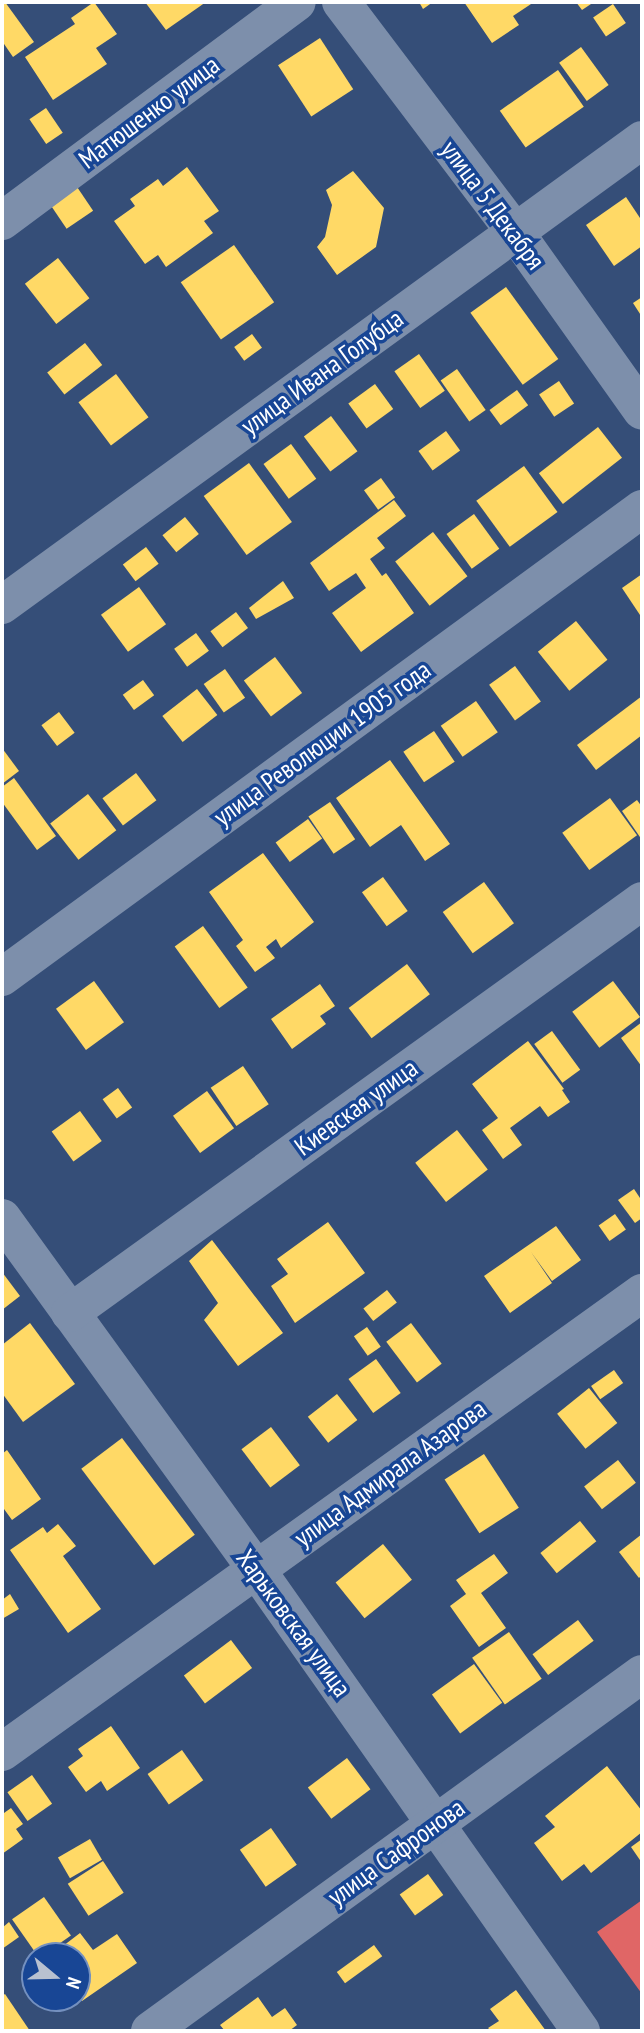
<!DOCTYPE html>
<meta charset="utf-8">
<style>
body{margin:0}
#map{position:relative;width:644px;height:2033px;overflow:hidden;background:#354e78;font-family:"PT Sans Narrow",sans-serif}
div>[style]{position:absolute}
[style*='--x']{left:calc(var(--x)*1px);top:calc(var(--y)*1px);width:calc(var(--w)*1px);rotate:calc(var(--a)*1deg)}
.homes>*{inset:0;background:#ffd966;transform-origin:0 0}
.shops>*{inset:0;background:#e06666}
.minor>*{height:38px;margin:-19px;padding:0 19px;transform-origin:19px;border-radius:19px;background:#7d8fab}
span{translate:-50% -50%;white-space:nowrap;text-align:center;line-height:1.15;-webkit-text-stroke:7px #184695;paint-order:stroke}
.street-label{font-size:26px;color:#fff}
.frame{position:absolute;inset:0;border:4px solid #fff;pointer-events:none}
.north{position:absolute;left:21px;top:1942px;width:70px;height:70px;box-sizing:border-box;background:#184695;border:2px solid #7490bf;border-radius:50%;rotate:109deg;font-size:19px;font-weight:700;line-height:28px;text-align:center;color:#fff}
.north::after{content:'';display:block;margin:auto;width:24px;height:32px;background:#b8c1d0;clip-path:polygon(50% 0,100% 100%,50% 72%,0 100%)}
</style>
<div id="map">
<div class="homes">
<div style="clip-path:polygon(2px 2px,5px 2px,34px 42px,13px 57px,2px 41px)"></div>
<div style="clip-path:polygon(94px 2px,117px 34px,96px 48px,107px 64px,53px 100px,25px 57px,75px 24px,71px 18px)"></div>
<div style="clip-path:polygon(145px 2px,206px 2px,166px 30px)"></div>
<div style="clip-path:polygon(419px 2px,433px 2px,423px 9px)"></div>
<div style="clip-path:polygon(464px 2px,534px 2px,513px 16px,519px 25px,492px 43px)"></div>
<div style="clip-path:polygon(576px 2px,594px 2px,582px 10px)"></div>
<div style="left:613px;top:4px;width:23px;height:24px;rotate:56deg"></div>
<div style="left:320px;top:38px;width:61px;height:50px;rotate:57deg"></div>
<div style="left:581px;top:47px;width:47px;height:27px;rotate:54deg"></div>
<div style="left:558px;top:70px;width:45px;height:71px;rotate:55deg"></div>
<div style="left:46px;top:108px;width:30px;height:20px;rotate:56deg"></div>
<div style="clip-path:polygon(187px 167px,219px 211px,204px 221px,213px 233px,166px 267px,158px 255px,145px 264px,114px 221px,135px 206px,130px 199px,158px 179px,163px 186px)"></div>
<div style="clip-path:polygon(353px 171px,384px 208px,376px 247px,337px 275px,317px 247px,325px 237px,332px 205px,326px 190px)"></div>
<div style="left:73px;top:181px;width:36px;height:32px;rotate:56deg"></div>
<div style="clip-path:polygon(626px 197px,642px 221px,642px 246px,614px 266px,586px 225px)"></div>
<div style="left:234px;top:245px;width:70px;height:65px;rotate:55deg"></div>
<div style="left:58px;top:258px;width:51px;height:42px;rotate:52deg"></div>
<div style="left:506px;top:287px;width:89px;height:44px;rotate:54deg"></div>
<div style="clip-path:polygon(642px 297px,642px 317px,633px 303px)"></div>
<div style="left:252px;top:334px;width:17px;height:22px;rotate:54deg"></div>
<div style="left:85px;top:343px;width:28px;height:48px;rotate:52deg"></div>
<div style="left:419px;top:354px;width:45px;height:30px;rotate:55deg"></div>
<div style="left:457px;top:369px;width:50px;height:20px;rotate:55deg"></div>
<div style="left:116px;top:374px;width:54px;height:47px;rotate:53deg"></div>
<div style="left:559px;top:381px;width:27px;height:24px;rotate:56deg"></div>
<div style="left:375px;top:384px;width:31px;height:33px;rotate:54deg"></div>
<div style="left:517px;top:390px;width:19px;height:34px;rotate:54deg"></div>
<div style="left:331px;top:416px;width:44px;height:34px;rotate:53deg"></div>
<div style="left:598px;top:427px;width:39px;height:75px;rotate:52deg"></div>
<div style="left:446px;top:431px;width:24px;height:34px;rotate:54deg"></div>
<div style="left:291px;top:444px;width:43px;height:34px;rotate:54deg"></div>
<div style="left:249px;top:463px;width:73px;height:56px;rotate:54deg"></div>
<div style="left:524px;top:466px;width:57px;height:59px;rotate:54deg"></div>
<div style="left:381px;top:478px;width:24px;height:21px;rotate:54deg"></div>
<div style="clip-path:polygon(394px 500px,406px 516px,377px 538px,385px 548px,370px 559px,382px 576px,386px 573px,414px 613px,361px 652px,332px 613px,366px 588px,356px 573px,329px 591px,310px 563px)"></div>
<div style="left:474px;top:514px;width:43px;height:34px;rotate:54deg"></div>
<div style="left:185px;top:517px;width:22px;height:29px;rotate:51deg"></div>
<div style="left:433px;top:532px;width:56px;height:48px;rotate:52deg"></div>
<div style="left:146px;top:547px;width:21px;height:29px;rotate:53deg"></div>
<div style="clip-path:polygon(642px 574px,642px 618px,622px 588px)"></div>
<div style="clip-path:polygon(283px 581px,294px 598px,256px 619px,249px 608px)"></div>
<div style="left:139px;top:587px;width:46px;height:47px;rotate:54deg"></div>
<div style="left:236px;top:612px;width:20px;height:32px;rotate:53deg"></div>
<div style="left:576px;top:621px;width:50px;height:49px;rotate:51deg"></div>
<div style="left:196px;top:633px;width:22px;height:27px;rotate:54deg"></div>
<div style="left:275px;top:657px;width:45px;height:39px;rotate:53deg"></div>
<div style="left:515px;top:666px;width:44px;height:32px;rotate:54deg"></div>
<div style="left:225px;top:669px;width:35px;height:26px;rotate:55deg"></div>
<div style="left:143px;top:680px;width:19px;height:25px;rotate:54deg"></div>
<div style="left:197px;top:689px;width:33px;height:44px;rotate:52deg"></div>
<div style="clip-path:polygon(642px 696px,642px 735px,596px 770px,577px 745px)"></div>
<div style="left:476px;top:701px;width:38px;height:43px;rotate:55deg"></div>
<div style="left:59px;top:712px;width:26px;height:22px;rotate:53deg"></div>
<div style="left:434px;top:731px;width:37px;height:37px;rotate:56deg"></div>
<div style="clip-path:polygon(2px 748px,19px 771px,2px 784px)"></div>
<div style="clip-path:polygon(390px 760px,450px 844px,425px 861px,401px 825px,370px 847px,336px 798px)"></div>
<div style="left:136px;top:773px;width:34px;height:42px;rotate:53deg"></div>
<div style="clip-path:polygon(14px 778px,56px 836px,37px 850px,2px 802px,2px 787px)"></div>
<div style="left:88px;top:794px;width:46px;height:48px;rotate:52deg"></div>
<div style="left:610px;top:798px;width:46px;height:59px;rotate:54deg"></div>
<div style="clip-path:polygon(637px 800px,642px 807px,642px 840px,622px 811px)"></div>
<div style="left:330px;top:802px;width:45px;height:26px;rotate:56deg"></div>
<div style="left:308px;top:819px;width:24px;height:40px;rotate:54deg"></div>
<div style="clip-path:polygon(263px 853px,314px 922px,281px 948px,276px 939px,266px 947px,275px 958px,255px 972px,236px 946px,243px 940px,209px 892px)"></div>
<div style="left:383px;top:877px;width:42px;height:26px;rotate:54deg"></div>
<div style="left:484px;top:882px;width:51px;height:51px;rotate:54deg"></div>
<div style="left:203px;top:926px;width:76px;height:35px;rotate:54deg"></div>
<div style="left:407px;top:964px;width:38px;height:73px;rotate:53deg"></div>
<div style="left:94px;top:981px;width:51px;height:47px;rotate:54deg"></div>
<div style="left:613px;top:981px;width:45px;height:51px;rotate:53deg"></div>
<div style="clip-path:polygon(320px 984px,335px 1006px,320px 1016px,326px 1024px,292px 1049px,271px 1019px)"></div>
<div style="clip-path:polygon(642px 1022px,642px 1067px,621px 1038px)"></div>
<div style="left:552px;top:1031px;width:48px;height:22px;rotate:54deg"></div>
<div style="clip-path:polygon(528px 1041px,564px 1089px,562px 1090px,570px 1102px,548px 1117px,540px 1106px,510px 1128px,522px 1145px,503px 1159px,482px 1130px,498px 1118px,472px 1084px)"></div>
<div style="left:243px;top:1066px;width:46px;height:39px;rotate:56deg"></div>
<div style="left:118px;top:1088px;width:24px;height:19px;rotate:54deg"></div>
<div style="left:207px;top:1091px;width:46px;height:42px;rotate:54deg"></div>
<div style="left:80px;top:1111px;width:37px;height:35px;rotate:54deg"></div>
<div style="left:457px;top:1130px;width:50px;height:53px;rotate:52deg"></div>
<div style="clip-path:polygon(634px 1189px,642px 1201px,642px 1218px,635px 1223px,618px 1200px)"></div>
<div style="left:615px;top:1214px;width:19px;height:20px;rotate:55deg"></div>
<div style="clip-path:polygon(328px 1222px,365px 1273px,295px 1323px,271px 1286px,288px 1274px,277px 1259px)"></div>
<div style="clip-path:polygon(556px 1226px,581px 1260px,552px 1281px,531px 1252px,552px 1283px,510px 1313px,484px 1276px)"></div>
<div style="clip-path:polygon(212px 1240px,283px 1333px,238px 1366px,204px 1320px,218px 1303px,189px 1261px)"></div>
<div style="clip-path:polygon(2px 1272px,20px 1296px,2px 1310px)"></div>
<div style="left:387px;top:1290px;width:16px;height:30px;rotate:52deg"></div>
<div style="clip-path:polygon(30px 1323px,75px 1384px,23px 1422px,2px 1393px,2px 1345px)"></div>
<div style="left:411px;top:1323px;width:51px;height:31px;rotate:53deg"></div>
<div style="left:367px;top:1327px;width:24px;height:16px;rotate:55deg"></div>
<div style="left:376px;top:1359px;width:42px;height:34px;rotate:54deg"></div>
<div style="left:614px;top:1370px;width:16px;height:28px;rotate:55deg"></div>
<div style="left:589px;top:1388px;width:45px;height:41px;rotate:51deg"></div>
<div style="left:337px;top:1394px;width:33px;height:37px;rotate:52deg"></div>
<div style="left:271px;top:1427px;width:48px;height:37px;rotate:53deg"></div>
<div style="left:122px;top:1438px;width:121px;height:51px;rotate:53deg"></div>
<div style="clip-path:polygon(7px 1450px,41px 1499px,12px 1520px,4px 1509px,2px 1511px,2px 1454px)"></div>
<div style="left:484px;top:1454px;width:64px;height:47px;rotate:57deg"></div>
<div style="left:618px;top:1460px;width:29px;height:43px;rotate:52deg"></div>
<div style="left:580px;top:1521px;width:26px;height:51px;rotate:51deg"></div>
<div style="clip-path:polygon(58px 1524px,76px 1546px,63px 1556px,101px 1609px,68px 1633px,10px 1550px,43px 1527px,47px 1533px)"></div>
<div style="clip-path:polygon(642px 1534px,642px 1575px,639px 1578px,619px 1552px)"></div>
<div style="left:383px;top:1544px;width:46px;height:61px;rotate:51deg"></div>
<div style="clip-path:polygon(494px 1554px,508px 1573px,481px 1593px,506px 1628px,479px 1647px,450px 1606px,466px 1594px,456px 1580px)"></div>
<div style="clip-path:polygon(10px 1594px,19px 1609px,2px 1619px,2px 1600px)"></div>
<div style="left:578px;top:1620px;width:26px;height:57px;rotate:53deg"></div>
<div style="left:509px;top:1632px;width:57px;height:45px;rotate:55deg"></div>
<div style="left:231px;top:1640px;width:35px;height:59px;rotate:53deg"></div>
<div style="left:474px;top:1664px;width:48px;height:52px;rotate:54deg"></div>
<div style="clip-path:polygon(111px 1726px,140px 1768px,107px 1791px,101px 1781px,86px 1792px,68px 1767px,83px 1756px,78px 1749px)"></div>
<div style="left:182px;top:1750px;width:37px;height:42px;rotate:55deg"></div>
<div style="left:347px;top:1758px;width:39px;height:49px;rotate:53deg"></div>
<div style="clip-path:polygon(607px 1766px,642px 1811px,642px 1832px,591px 1873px,584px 1864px,562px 1881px,534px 1843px,555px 1827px,545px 1816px)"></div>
<div style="left:32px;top:1775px;width:35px;height:30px;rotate:55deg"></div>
<div style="clip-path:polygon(11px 1808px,23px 1824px,16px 1829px,23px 1839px,2px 1854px,2px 1809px,4px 1813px)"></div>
<div style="left:271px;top:1828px;width:45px;height:38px;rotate:55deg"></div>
<div style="left:90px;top:1839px;width:24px;height:37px;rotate:60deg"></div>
<div style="clip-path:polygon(642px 1839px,642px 1863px,631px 1847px)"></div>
<div style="left:103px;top:1861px;width:38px;height:42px;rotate:57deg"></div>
<div style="left:428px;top:1874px;width:26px;height:35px;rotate:54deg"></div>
<div style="left:44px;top:1897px;width:47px;height:39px;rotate:55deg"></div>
<div style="clip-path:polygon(9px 1922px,19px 1937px,2px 1949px,2px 1928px)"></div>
<div style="clip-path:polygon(80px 1933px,93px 1950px,117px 1934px,137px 1963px,82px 2001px,77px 1994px,77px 1956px,50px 1956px)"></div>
<div style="left:374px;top:1945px;width:14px;height:46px;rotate:54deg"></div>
<div style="clip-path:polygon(35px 1968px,35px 1983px,28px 1974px)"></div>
<div style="clip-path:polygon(516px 1990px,546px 2031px,491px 2031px,488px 2028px,499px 2021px,490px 2009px)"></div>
<div style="clip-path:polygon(5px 1994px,30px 2031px,2px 2031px,2px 1996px)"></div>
<div style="clip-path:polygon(258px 1997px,272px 2017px,285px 2008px,297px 2025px,289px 2031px,225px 2031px,220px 2025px)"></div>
</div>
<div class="shops">
<div style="clip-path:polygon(642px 1900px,642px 1994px,597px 1932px)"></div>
</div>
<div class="minor">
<div style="--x:341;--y:2;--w:288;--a:52.9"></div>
<div style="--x:515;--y:232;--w:219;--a:54.6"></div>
<div style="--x:2;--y:221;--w:367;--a:-36.6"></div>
<div style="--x:2;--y:605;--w:791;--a:-36"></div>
<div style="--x:2;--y:977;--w:793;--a:-36.18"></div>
<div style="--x:2;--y:1218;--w:433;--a:54.1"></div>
<div style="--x:256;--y:1569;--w:565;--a:54.88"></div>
<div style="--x:70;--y:1313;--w:705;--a:-35.76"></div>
<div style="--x:2;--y:1752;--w:788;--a:-35.65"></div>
<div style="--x:150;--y:2031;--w:608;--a:-35.97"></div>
</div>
<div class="street-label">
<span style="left:149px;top:112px;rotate:-37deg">Матюшенко улица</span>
<span style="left:493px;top:205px;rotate:53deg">улица 5 Декабря</span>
<span style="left:322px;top:372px;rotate:-36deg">улица Ивана Голубца</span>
<span style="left:322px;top:743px;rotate:-36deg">улица Революции 1905 года</span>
<span style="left:356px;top:1107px;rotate:-36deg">Киевская улица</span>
<span style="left:390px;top:1473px;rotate:-36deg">улица Адмирала Азарова</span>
<span style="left:294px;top:1623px;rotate:54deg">Харьковская улица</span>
<span style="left:396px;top:1852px;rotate:-36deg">улица Сафронова</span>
</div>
<div class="frame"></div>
<div class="north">N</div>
</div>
